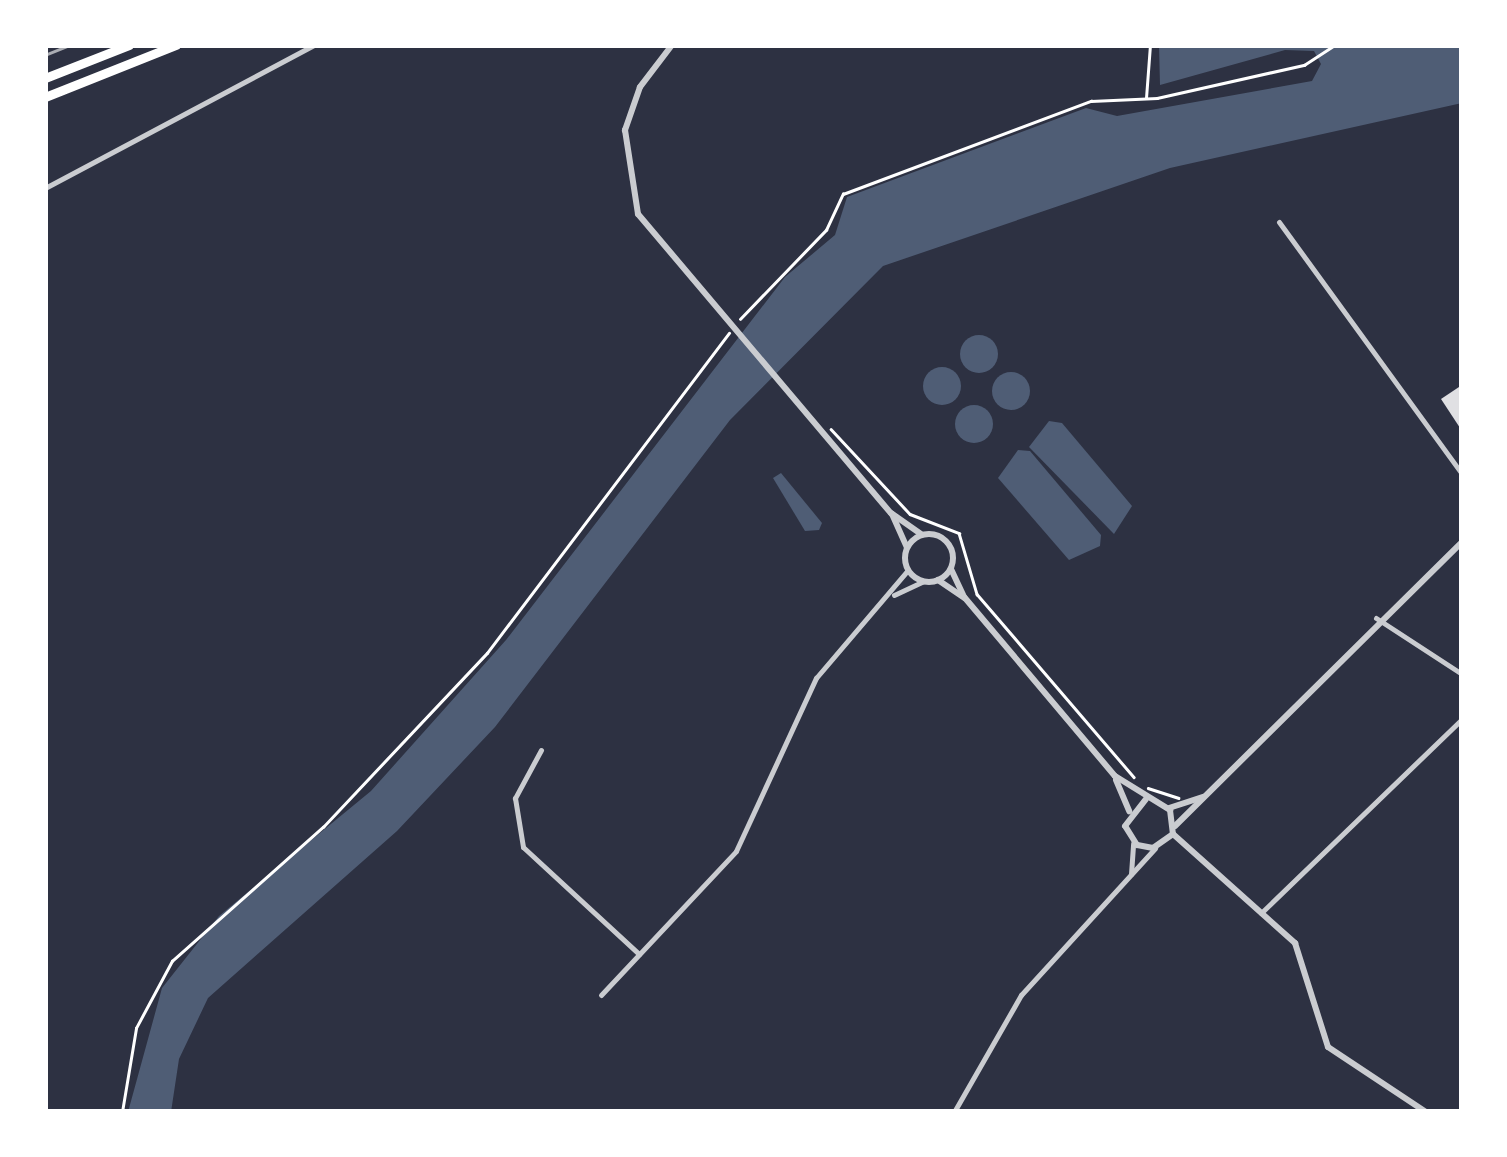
<!DOCTYPE html>
<style>
body{margin:0}
#map{position:relative;width:1507px;height:1157px;overflow:hidden;background:#2d3142;font-family:"PT Sans Narrow",sans-serif}
div>[style]{position:absolute}
[style*='--x']{left:calc(var(--x)*1px);top:calc(var(--y)*1px);width:calc(var(--w)*1px);rotate:calc(var(--a)*1deg)}
.water>*{inset:0;background:#4f5d75}
.round{border-radius:50%}
.building>*{inset:0;background:#e0e0e3}
.path>*{height:2.5px;margin:-1.25px;padding:0 1.25px;transform-origin:1.25px;border-radius:1.25px;background:#fff}
.minor>*{height:5px;margin:-2.5px;padding:0 2.5px;transform-origin:2.5px;border-radius:2.5px;background:#caccd0}
.tertiary>*{height:6px;margin:-3px;padding:0 3px;transform-origin:3px;border-radius:3px;background:#caccd0}
.tertiary>.ring{margin:-3px;padding:0;box-sizing:content-box;background:none;border:6px solid #caccd0;border-radius:50%}
.trunk>*{height:9px;margin:-4.5px;padding:0 4.5px;transform-origin:4.5px;border-radius:4.5px;background:#fff}
.tram>*{height:2.5px;margin:-1.25px;padding:0 1.25px;transform-origin:1.25px;border-radius:1.25px;background:#abadb3}
span{translate:-50% -50%;white-space:nowrap;text-align:center;line-height:1.15;-webkit-text-stroke:10px #fff;paint-order:stroke}
.frame{position:absolute;inset:0;border:48px solid #fff;pointer-events:none}
</style>
<div id="map">
<div class="water">
<div style="clip-path:polygon(1159px 45px,1462px 45px,1462px 103px,1170px 168px,883px 266px,730px 420px,495px 727px,397px 831px,208px 998px,179px 1059px,171px 1112px,128px 1112px,162px 988px,219px 916px,371px 791px,506px 640px,785px 277px,835px 235px,847px 197px,1086px 108px,1117px 116px,1312px 81px,1321px 64px,1314px 51px,1285px 50px,1160px 85px)"></div>
<div class="round" style="left:960px;top:335px;width:38px;height:38px"></div>
<div class="round" style="left:923px;top:367px;width:38px;height:38px"></div>
<div class="round" style="left:992px;top:372px;width:38px;height:38px"></div>
<div class="round" style="left:955px;top:405px;width:38px;height:38px"></div>
<div style="clip-path:polygon(1049px 421px,1062px 423px,1132px 506px,1114px 534px,1029px 447px)"></div>
<div style="clip-path:polygon(1018px 450px,1030px 451px,1101px 535px,1100px 546px,1069px 560px,998px 478px)"></div>
<div style="clip-path:polygon(781px 473px,822px 523px,819px 530px,805px 531px,773px 478px)"></div>
</div>
<div class="building">
<div style="clip-path:polygon(1462px 385px,1462px 431px,1441px 399px)"></div>
</div>
<div class="path">
<div style="--x:1146;--y:98;--w:53;--a:-85.7"></div>
<div style="--x:740;--y:319;--w:124;--a:-46"></div>
<div style="--x:826;--y:230;--w:40;--a:-65"></div>
<div style="--x:843;--y:194;--w:265;--a:-20.6"></div>
<div style="--x:1091;--y:101;--w:66;--a:-2.6"></div>
<div style="--x:1157;--y:98;--w:151;--a:-12.7"></div>
<div style="--x:1304;--y:65;--w:37;--a:-33"></div>
<div style="--x:831;--y:429;--w:116;--a:47.1"></div>
<div style="--x:910;--y:514;--w:53;--a:21.2"></div>
<div style="--x:959;--y:533;--w:64;--a:73.6"></div>
<div style="--x:977;--y:594;--w:241;--a:49.4"></div>
<div style="--x:1148;--y:788;--w:32;--a:18"></div>
<div style="--x:122;--y:1112;--w:85;--a:-80.5"></div>
<div style="--x:136;--y:1028;--w:76;--a:-61.8"></div>
<div style="--x:172;--y:961;--w:202;--a:-41.6"></div>
<div style="--x:323;--y:827;--w:239;--a:-46.7"></div>
<div style="--x:487;--y:653;--w:401;--a:-52.9"></div>
</div>
<div class="minor">
<div style="--x:45;--y:188;--w:305;--a:-28"></div>
<div style="--x:1279;--y:222;--w:311;--a:54"></div>
<div style="--x:894;--y:595;--w:33;--a:-25"></div>
<div style="--x:1376;--y:618;--w:103;--a:33.1"></div>
<div style="--x:541;--y:750;--w:55;--a:118.4"></div>
<div style="--x:515;--y:798;--w:50;--a:80.7"></div>
<div style="--x:523;--y:847;--w:158;--a:42.7"></div>
<div style="--x:1131;--y:874;--w:31;--a:-86"></div>
<div style="--x:1261;--y:913;--w:279;--a:-44"></div>
<div style="--x:601;--y:995;--w:197;--a:-46.8"></div>
<div style="--x:736;--y:851;--w:191;--a:-65.2"></div>
<div style="--x:816;--y:678;--w:142;--a:-49.6"></div>
<div style="--x:954;--y:1112;--w:135;--a:-60.2"></div>
<div style="--x:1021;--y:995;--w:199;--a:-47.6"></div>
</div>
<div class="tertiary">
<div style="--x:672;--y:45;--w:53;--a:127.3"></div>
<div style="--x:640;--y:87;--w:46;--a:109.2"></div>
<div style="--x:625;--y:130;--w:85;--a:81.2"></div>
<div style="--x:638;--y:214;--w:392;--a:49.8"></div>
<div style="--x:891;--y:513;--w:37;--a:35"></div>
<div style="--x:892;--y:514;--w:36;--a:66"></div>
<div class="ring" style="left:905px;top:534px;width:42px;height:42px"></div>
<div style="--x:951;--y:569;--w:31;--a:65"></div>
<div style="--x:938;--y:580;--w:32;--a:34"></div>
<div style="--x:965;--y:598;--w:233;--a:49.9"></div>
<div style="--x:1115;--y:776;--w:65;--a:31.7"></div>
<div style="--x:1170;--y:810;--w:24;--a:83"></div>
<div style="--x:1173;--y:834;--w:24;--a:145"></div>
<div style="--x:1153;--y:848;--w:16;--a:-169"></div>
<div style="--x:1137;--y:845;--w:22;--a:-122"></div>
<div style="--x:1125;--y:826;--w:34;--a:-52"></div>
<div style="--x:1116;--y:780;--w:34;--a:67"></div>
<div style="--x:1169;--y:808;--w:36;--a:-18"></div>
<div style="--x:1175;--y:826;--w:404;--a:-44.7"></div>
<div style="--x:1173;--y:834;--w:164;--a:41.8"></div>
<div style="--x:1295;--y:943;--w:109;--a:72.4"></div>
<div style="--x:1328;--y:1047;--w:118;--a:33.6"></div>
</div>
<div class="trunk">
<div style="--x:45;--y:78;--w:90;--a:-21.4"></div>
<div style="--x:45;--y:97;--w:141;--a:-21.7"></div>
</div>
<div class="tram">
<div style="--x:45;--y:55;--w:27;--a:-22"></div>
</div>
<div class="frame"></div>
</div>
